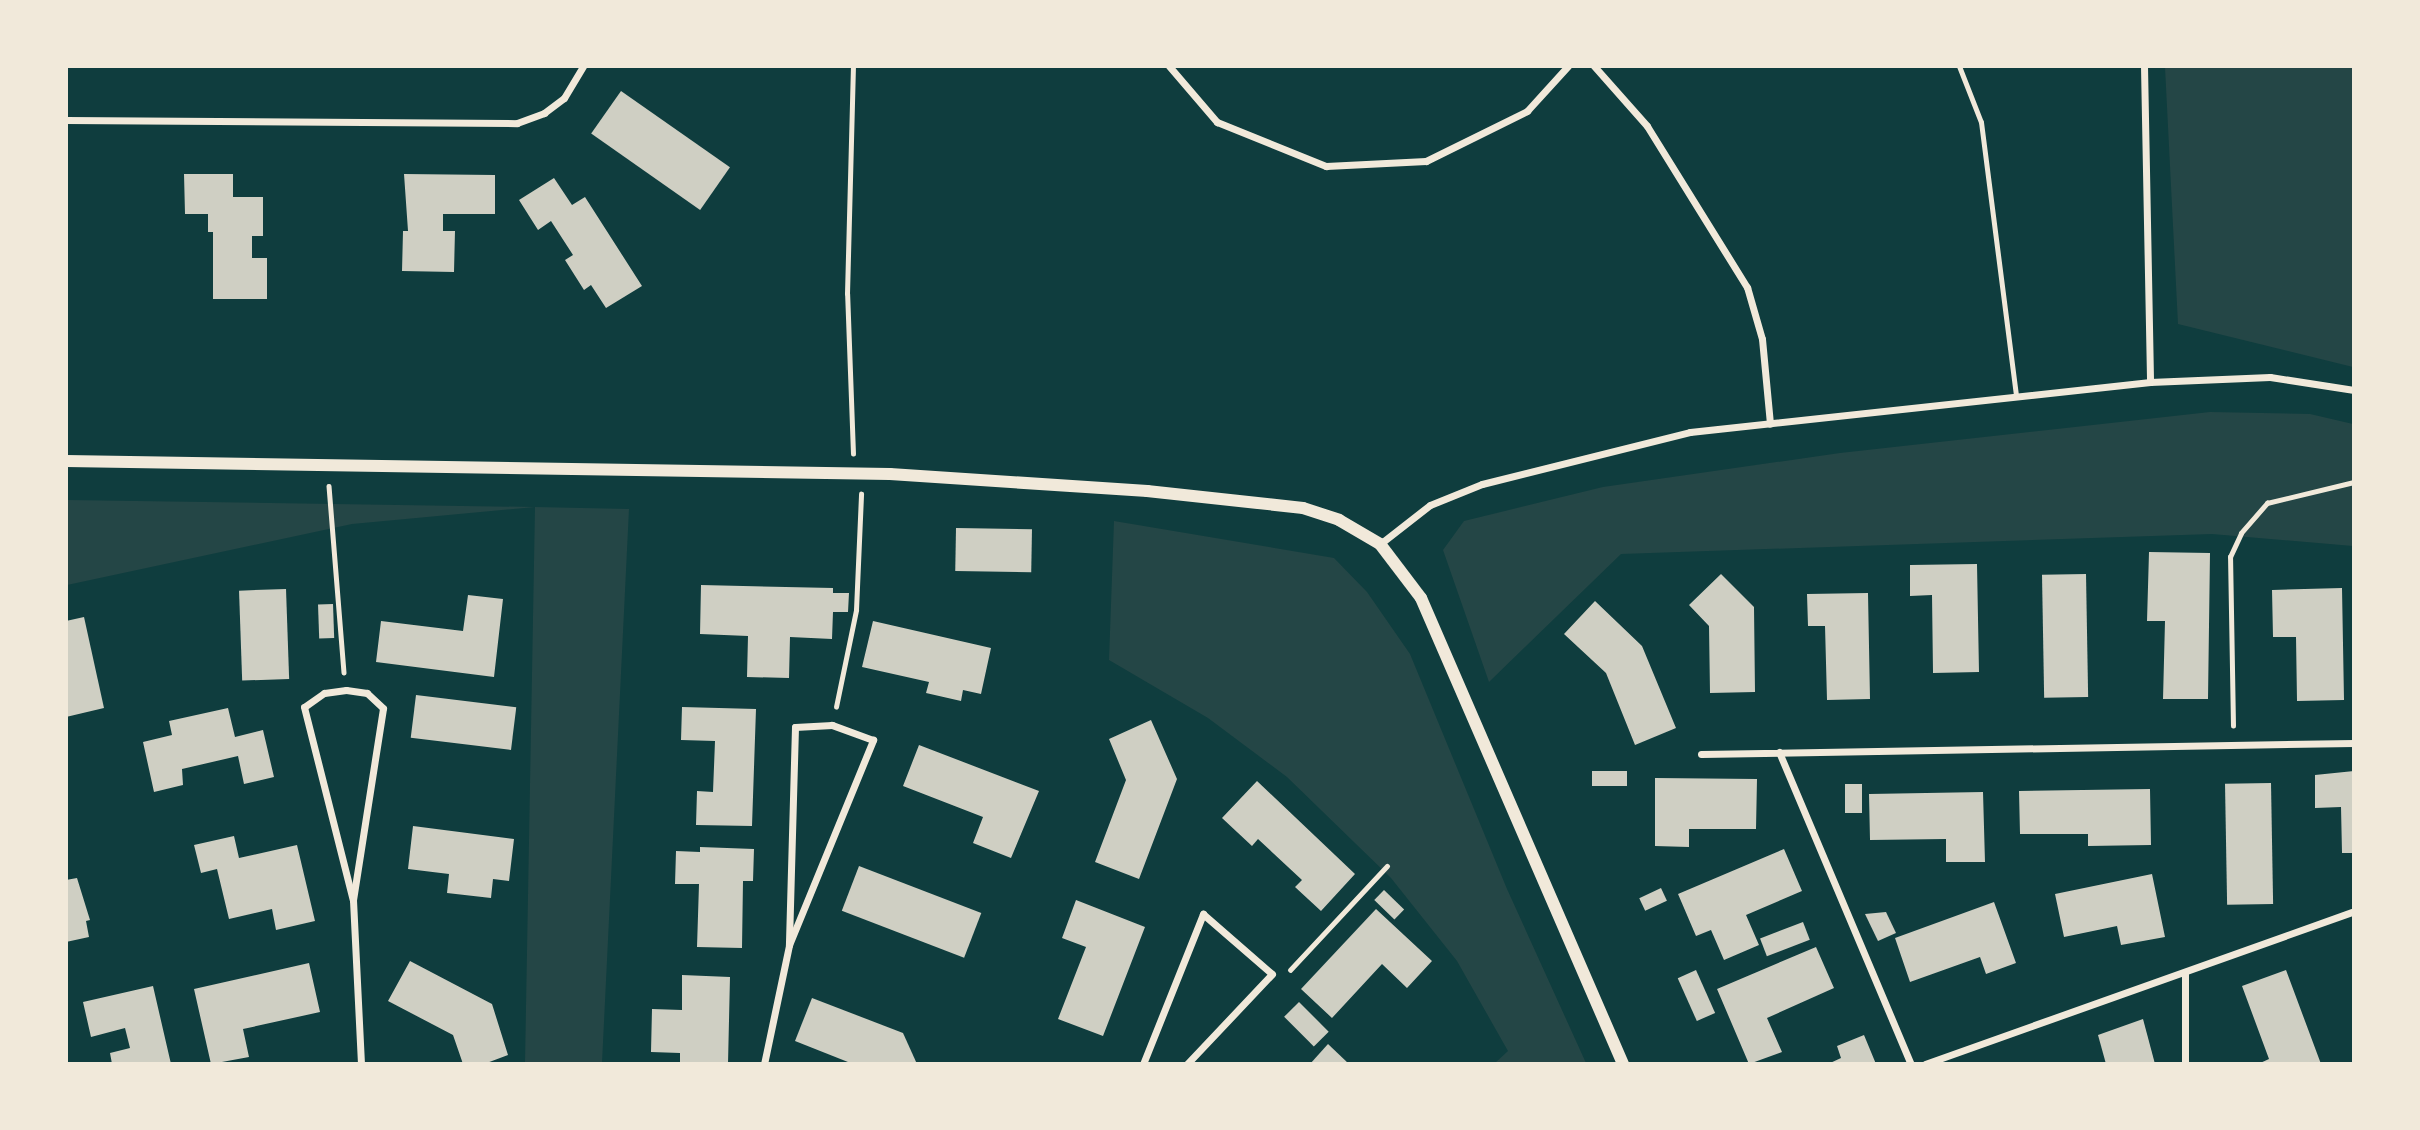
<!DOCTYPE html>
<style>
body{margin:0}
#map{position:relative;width:2420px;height:1130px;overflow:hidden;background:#0f3d3e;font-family:"Space Grotesk",sans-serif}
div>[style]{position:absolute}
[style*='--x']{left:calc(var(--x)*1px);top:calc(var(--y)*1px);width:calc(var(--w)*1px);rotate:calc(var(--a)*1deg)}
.green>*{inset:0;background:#244646}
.building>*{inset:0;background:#cfcfc3;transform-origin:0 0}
.path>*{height:4.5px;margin:-2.25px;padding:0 2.25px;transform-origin:2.25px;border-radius:2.25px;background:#f1e9da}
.service>*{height:5px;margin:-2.5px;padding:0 2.5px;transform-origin:2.5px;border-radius:2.5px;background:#f1e9da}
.minor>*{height:7px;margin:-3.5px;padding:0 3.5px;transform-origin:3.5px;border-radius:3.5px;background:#f1e9da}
.tertiary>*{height:12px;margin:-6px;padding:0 6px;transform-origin:6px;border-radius:6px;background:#f1e9da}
span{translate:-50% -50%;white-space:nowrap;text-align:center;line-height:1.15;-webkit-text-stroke:7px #f1e9da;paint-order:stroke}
.frame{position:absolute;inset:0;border:68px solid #f1e9da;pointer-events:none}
</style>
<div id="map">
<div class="green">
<div style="clip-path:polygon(2165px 67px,2353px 67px,2353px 367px,2178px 324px)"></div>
<div style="clip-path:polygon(2210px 412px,2310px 414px,2353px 424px,2353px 546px,2212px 534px,1621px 554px,1489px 682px,1443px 550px,1464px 521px,1603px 487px,1840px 453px)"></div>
<div style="clip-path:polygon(67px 500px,535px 507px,629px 509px,602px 1063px,525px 1063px,535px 507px,352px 524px,67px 585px)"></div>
<div style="clip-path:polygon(1114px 521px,1334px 558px,1367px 592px,1410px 654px,1507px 889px,1586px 1063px,1495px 1063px,1508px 1051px,1457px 961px,1391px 878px,1287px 777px,1208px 718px,1109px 660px)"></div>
</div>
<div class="building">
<div style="left:621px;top:91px;width:133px;height:52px;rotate:35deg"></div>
<div style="clip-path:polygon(184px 174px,233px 174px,233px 197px,263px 197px,263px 236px,252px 236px,252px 258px,267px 258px,267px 299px,213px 299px,213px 232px,208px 232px,208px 214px,185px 214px)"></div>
<div style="clip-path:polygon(404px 174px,495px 175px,495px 214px,443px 214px,443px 231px,455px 231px,454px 272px,402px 271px,403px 231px,408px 231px)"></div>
<div style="clip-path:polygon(554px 178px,572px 205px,585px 197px,642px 286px,606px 308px,591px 285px,584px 290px,565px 260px,573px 255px,551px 221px,538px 230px,519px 200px)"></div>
<div style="left:956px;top:528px;width:76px;height:43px;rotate:1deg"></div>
<div style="clip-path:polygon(2149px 552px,2210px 553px,2208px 699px,2163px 699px,2165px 621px,2147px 621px)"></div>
<div style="clip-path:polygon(1977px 564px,1979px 672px,1933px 673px,1932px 595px,1910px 596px,1910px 565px)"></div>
<div style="clip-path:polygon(1721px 574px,1754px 607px,1755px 692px,1710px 693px,1709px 626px,1689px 605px)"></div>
<div style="left:2086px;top:574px;width:123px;height:44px;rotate:89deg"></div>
<div style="clip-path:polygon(701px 585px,833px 588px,833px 593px,849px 593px,848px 612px,833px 612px,832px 639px,790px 637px,789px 678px,747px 677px,748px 636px,700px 634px)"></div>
<div style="clip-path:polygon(2342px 588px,2344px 700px,2297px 701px,2296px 637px,2273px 637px,2272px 590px)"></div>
<div style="left:286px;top:589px;width:90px;height:47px;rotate:88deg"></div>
<div style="clip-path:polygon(1868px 593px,1870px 699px,1827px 700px,1825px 626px,1808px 626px,1807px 594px)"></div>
<div style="clip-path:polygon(468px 595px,503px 599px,494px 677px,376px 662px,381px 621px,463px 631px)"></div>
<div style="clip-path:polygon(1595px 601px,1642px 646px,1676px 728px,1635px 745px,1606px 673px,1564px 634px)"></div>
<div style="left:333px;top:604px;width:34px;height:15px;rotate:88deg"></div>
<div style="clip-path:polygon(84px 617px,104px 708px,66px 717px,66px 621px)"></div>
<div style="clip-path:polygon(873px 621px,991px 648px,981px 694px,963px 690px,961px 701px,926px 693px,929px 682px,862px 667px)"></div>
<div style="left:416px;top:695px;width:101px;height:43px;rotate:7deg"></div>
<div style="clip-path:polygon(682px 707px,756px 709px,752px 826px,696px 825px,697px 791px,713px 792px,715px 741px,681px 740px)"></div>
<div style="clip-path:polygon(228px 708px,235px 737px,263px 730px,274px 777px,244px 784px,238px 756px,182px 769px,183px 785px,154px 792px,143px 742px,172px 735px,169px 721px)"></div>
<div style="clip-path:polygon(1151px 720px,1177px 779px,1139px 879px,1095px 862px,1126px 780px,1109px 739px)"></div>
<div style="clip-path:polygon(919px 745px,1039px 791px,1011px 858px,973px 843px,983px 817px,903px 786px)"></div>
<div style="left:1592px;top:771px;width:35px;height:15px"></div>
<div style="clip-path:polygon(2354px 771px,2354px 853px,2342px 853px,2341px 807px,2315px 808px,2315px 775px)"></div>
<div style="clip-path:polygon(1655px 778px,1757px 779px,1756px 829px,1689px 829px,1689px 847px,1655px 846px)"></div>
<div style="clip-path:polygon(1257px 781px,1355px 874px,1321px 911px,1295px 887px,1302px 880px,1258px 839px,1252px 846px,1222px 818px)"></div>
<div style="left:2271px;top:783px;width:121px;height:46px;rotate:89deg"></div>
<div style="left:1845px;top:784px;width:17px;height:29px"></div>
<div style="clip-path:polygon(2150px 789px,2151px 845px,2088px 846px,2088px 834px,2020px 834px,2019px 791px)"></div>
<div style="clip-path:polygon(1983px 792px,1985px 862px,1946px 862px,1946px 839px,1870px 840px,1869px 794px)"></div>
<div style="clip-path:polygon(413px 826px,514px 839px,509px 881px,493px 879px,491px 898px,447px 893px,449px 874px,408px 869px)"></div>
<div style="clip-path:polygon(234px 836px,239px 858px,297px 845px,315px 921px,276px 930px,272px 909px,229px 919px,217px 869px,201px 873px,194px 845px)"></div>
<div style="clip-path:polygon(700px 847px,754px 849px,753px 881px,743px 881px,742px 948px,697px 947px,699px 884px,675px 884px,676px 851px,700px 852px)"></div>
<div style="clip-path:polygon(1784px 849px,1802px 891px,1746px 915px,1759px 945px,1724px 960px,1711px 930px,1696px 936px,1678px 894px)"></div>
<div style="left:859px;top:866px;width:131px;height:48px;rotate:21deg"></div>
<div style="clip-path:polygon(2152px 874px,2165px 937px,2121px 945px,2117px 926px,2064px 937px,2055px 894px)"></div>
<div style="clip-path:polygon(77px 878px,90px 920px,86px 921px,89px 937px,66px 942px,66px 880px)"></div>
<div style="left:1661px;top:888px;width:14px;height:24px;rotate:65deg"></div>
<div style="left:1384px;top:890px;width:28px;height:14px;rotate:44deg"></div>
<div style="clip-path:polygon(1076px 900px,1145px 927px,1103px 1036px,1058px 1019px,1086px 947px,1062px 938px)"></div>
<div style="clip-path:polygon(1994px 902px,2016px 963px,1986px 974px,1980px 957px,1910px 982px,1895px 938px)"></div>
<div style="clip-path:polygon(1376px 909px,1432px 961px,1407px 988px,1382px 964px,1332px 1018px,1301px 989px)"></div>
<div style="clip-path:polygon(1886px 912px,1896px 933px,1878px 941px,1865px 914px)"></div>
<div style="left:1803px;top:922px;width:19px;height:46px;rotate:69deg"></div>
<div style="clip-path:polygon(1816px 947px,1834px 988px,1767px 1018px,1782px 1052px,1749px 1064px,1717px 989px)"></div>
<div style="clip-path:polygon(410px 961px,492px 1004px,508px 1055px,484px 1064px,463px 1064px,453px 1035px,388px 1001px)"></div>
<div style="clip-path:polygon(309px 963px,320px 1012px,243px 1029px,249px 1057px,211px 1064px,194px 989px)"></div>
<div style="left:1696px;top:970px;width:47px;height:20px;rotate:66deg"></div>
<div style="clip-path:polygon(2286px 970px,2321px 1064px,2258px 1064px,2269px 1059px,2242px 986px)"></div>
<div style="clip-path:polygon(682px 975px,730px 977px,728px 1064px,680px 1064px,680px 1053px,651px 1052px,652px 1009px,682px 1010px)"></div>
<div style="clip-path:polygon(153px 986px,171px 1064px,112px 1064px,110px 1053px,130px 1048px,125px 1028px,91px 1037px,83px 1002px)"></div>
<div style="clip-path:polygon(812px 998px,903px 1033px,917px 1064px,853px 1064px,795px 1041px)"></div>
<div style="left:1299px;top:1002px;width:42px;height:21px;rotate:45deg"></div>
<div style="clip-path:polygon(2143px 1019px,2155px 1064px,2106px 1064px,2098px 1035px)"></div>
<div style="clip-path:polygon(1864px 1035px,1876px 1064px,1828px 1064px,1841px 1058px,1837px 1046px)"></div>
<div style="clip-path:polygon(1328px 1044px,1349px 1064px,1310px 1064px)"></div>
</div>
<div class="path">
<div style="--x:853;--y:454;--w:160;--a:-92.1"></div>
<div style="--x:847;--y:294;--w:228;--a:-88.5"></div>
<div style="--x:329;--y:486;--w:187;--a:85.4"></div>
<div style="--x:836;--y:707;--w:99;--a:-78.3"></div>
<div style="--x:856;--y:610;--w:116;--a:-87.5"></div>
<div style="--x:2233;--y:726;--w:169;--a:-91"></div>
<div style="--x:2230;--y:557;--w:26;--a:-65"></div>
<div style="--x:2241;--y:533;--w:40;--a:-49"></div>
<div style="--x:2267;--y:503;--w:89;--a:-13.6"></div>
<div style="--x:1290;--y:970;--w:142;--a:-47"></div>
</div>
<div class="service">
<div style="--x:1959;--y:66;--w:60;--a:68.6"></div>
<div style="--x:1981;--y:122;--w:275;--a:82.7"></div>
</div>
<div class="minor">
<div style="--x:1169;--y:66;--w:74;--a:49.4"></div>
<div style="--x:1217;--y:122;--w:118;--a:22"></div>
<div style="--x:1326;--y:166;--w:100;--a:-2.9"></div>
<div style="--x:1426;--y:161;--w:113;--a:-26.3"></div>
<div style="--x:1527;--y:111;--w:61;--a:-47.7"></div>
<div style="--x:1594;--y:66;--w:80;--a:48.5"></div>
<div style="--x:1647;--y:126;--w:190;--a:58.2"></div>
<div style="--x:1747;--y:287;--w:54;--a:73.9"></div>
<div style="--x:1762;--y:339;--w:85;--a:84.6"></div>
<div style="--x:2144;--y:66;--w:316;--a:88.9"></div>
<div style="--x:66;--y:120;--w:451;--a:0.4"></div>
<div style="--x:517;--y:123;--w:29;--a:-20"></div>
<div style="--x:544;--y:113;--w:25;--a:-37"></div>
<div style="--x:564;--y:98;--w:37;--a:-59"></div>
<div style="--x:1380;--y:544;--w:63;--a:-38"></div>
<div style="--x:1430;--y:505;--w:56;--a:-22"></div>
<div style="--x:1482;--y:484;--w:214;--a:-14"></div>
<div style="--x:1690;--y:432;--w:463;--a:-6.2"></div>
<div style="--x:2150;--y:382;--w:120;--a:-2.4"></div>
<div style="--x:2270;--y:377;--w:85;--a:8.8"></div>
<div style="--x:1779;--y:752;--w:339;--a:67.1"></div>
<div style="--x:1701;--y:754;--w:653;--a:-0.97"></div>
<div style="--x:353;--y:900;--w:194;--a:-81.1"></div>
<div style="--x:383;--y:708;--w:22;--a:-137"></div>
<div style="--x:367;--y:693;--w:21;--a:-172"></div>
<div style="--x:346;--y:690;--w:22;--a:172"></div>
<div style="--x:324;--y:693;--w:24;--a:145"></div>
<div style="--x:304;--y:707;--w:199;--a:75.8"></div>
<div style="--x:353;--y:900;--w:164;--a:87.2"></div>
<div style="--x:764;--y:1064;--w:122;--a:-78.1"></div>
<div style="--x:789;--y:945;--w:222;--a:-67.7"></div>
<div style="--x:873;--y:740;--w:44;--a:-159.9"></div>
<div style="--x:832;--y:725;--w:37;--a:177"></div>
<div style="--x:795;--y:727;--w:218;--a:91.6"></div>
<div style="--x:1143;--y:1064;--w:162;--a:-68.2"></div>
<div style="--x:1203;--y:914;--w:91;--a:41"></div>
<div style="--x:1272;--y:974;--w:124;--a:133.4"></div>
<div style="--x:1925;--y:1064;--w:455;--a:-19.6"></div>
<div style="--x:2185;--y:1064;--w:91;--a:-90"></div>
</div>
<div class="tertiary">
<div style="--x:66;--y:461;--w:824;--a:0.9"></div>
<div style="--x:890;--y:474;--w:258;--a:3.8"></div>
<div style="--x:1147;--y:491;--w:157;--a:6.2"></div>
<div style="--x:1303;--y:508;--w:38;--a:18"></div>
<div style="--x:1339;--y:520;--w:48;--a:30.3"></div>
<div style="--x:1380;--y:544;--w:68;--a:52.8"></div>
<div style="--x:1421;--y:598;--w:508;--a:66.56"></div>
</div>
<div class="frame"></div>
</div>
